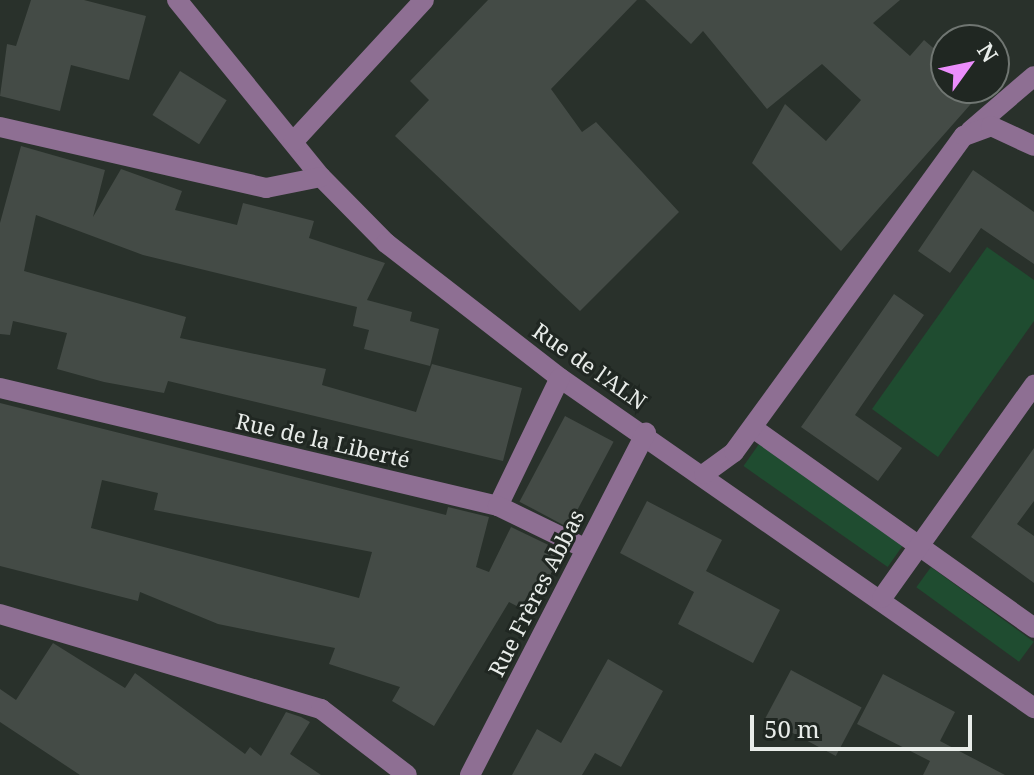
<!DOCTYPE html>
<meta charset="utf-8">
<style>
body{margin:0}
#map{position:relative;width:1034px;height:775px;overflow:hidden;background:#29312b;font-family:"Noto Serif",serif}
div>[style]{position:absolute}
[style*='--x']{left:calc(var(--x)*1px);top:calc(var(--y)*1px);width:calc(var(--w)*1px);rotate:calc(var(--a)*1deg)}
.green>*{inset:0;background:#1f4c30;transform-origin:0 0}
.building>*{inset:0;background:#444b46;transform-origin:0 0}
.minor>*{height:20px;margin:-10px;padding:0 10px;transform-origin:10px;border-radius:10px;background:#8e6f93}
span{translate:-50% -50%;white-space:nowrap;text-align:center;line-height:1.15;-webkit-text-stroke:6px #202722;paint-order:stroke}
.street-label{font-size:22px;color:#e8ece9}
.north{position:absolute;left:930px;top:24px;width:80px;height:80px;box-sizing:border-box;background:#202722;border:2px solid #707672;border-radius:50%;rotate:57deg;font-size:22px;font-weight:700;line-height:32px;text-align:center;color:#e8ece9}
.north::after{content:'';display:block;margin:auto;width:28px;height:36px;background:#eb8dfc;clip-path:polygon(50% 0,100% 100%,50% 72%,0 100%)}
.scale{position:absolute;left:750px;top:715px;width:222px;height:36px;box-sizing:border-box;border:4px solid #e8ece9;border-top:0;padding-left:10px;font-size:24px;line-height:28px;white-space:nowrap;color:#e8ece9;-webkit-text-stroke:6px #202722;paint-order:stroke}
</style>
<div id="map">
<div class="green">
<div style="clip-path:polygon(987px 247px,1034px 280px,1034px 321px,938px 457px,872px 409px)"></div>
<div style="left:759px;top:444px;width:176px;height:27px;rotate:35deg"></div>
<div style="left:931px;top:567px;width:127px;height:25px;rotate:36deg"></div>
</div>
<div class="building">
<div style="clip-path:polygon(31px 0,84px 0,146px 16px,129px 80px,71px 65px,60px 111px,0 96px,7px 44px,16px 46px)"></div>
<div style="clip-path:polygon(488px 0,637px 0,551px 89px,582px 132px,596px 122px,679px 212px,580px 311px,395px 136px,429px 100px,410px 81px)"></div>
<div style="clip-path:polygon(645px 0,900px 0,873px 23px,910px 56px,924px 40px,946px 59px,946px 88px,985px 88px,841px 251px,752px 163px,785px 104px,826px 141px,861px 100px,822px 64px,767px 109px,703px 31px,691px 44px)"></div>
<div style="left:180px;top:71px;width:55px;height:52px;rotate:32deg"></div>
<div style="clip-path:polygon(21px 146px,105px 170px,93px 217px,121px 169px,182px 191px,175px 210px,237px 225px,243px 203px,314px 221px,309px 238px,385px 263px,367px 300px,412px 312px,410px 321px,439px 329px,430px 366px,364px 349px,369px 330px,353px 326px,357px 307px,143px 255px,36px 215px,24px 271px,186px 317px,180px 338px,326px 369px,322px 385px,416px 412px,432px 364px,522px 388px,503px 461px,168px 381px,164px 393px,104px 382px,57px 369px,67px 333px,13px 321px,10px 335px,0 334px,0 223px)"></div>
<div style="clip-path:polygon(973px 170px,1034px 212px,1034px 264px,981px 228px,950px 273px,918px 251px)"></div>
<div style="clip-path:polygon(894px 294px,924px 315px,855px 415px,902px 448px,878px 481px,801px 427px)"></div>
<div style="clip-path:polygon(evenodd,0 403px,446px 515px,448px 507px,489px 517px,476px 567px,489px 572px,511px 527px,563px 552px,530px 613px,509px 602px,434px 726px,392px 701px,400px 687px,329px 664px,335px 648px,218px 624px,140px 592px,138px 601px,0 566px,0 403px,102px 480px,158px 493px,154px 510px,372px 552px,359px 598px,91px 528px,102px 480px)"></div>
<div style="left:565px;top:416px;width:55px;height:97px;rotate:28deg"></div>
<div style="clip-path:polygon(1034px 448px,1034px 501px,1017px 524px,1034px 536px,1034px 583px,971px 537px)"></div>
<div style="clip-path:polygon(647px 501px,722px 540px,706px 571px,780px 610px,753px 663px,678px 624px,694px 592px,620px 553px)"></div>
<div style="clip-path:polygon(53px 643px,125px 688px,135px 673px,245px 754px,250px 747px,261px 756px,286px 712px,301px 717px,310px 722px,290px 754px,321px 775px,80px 775px,0 722px,0 689px,16px 700px)"></div>
<div style="clip-path:polygon(608px 659px,663px 691px,621px 767px,595px 753px,582px 775px,512px 775px,537px 729px,561px 743px)"></div>
<div style="left:791px;top:670px;width:80px;height:55px;rotate:28deg"></div>
<div style="clip-path:polygon(883px 674px,955px 712px,940px 741px,1005px 775px,923px 775px,930px 761px,857px 724px)"></div>
</div>
<div class="minor">
<div style="--x:177;--y:0;--w:228;--a:50.9"></div>
<div style="--x:321;--y:177;--w:93;--a:45.4"></div>
<div style="--x:386;--y:243;--w:220;--a:37.8"></div>
<div style="--x:560;--y:378;--w:578;--a:34.85"></div>
<div style="--x:0;--y:127;--w:273;--a:12.9"></div>
<div style="--x:266;--y:188;--w:56;--a:-11.3"></div>
<div style="--x:970;--y:131;--w:84;--a:-40.7"></div>
<div style="--x:293;--y:142;--w:193;--a:-47.3"></div>
<div style="--x:0;--y:388;--w:512;--a:13.33"></div>
<div style="--x:498;--y:506;--w:142;--a:-64.2"></div>
<div style="--x:753;--y:428;--w:345;--a:35.4"></div>
<div style="--x:704;--y:474;--w:37;--a:-36"></div>
<div style="--x:734;--y:452;--w:391;--a:-54"></div>
<div style="--x:964;--y:136;--w:29;--a:-20"></div>
<div style="--x:991;--y:126;--w:47;--a:24.9"></div>
<div style="--x:498;--y:506;--w:96;--a:26"></div>
<div style="--x:882;--y:598;--w:262;--a:-54.5"></div>
<div style="--x:0;--y:614;--w:335;--a:16.5"></div>
<div style="--x:321;--y:709;--w:108;--a:37.5"></div>
<div style="--x:470;--y:775;--w:385;--a:-62.8"></div>
</div>
<div class="street-label">
<span style="left:590px;top:366px;rotate:35deg">Rue de l'ALN</span>
<span style="left:323px;top:440px;rotate:13deg">Rue de la Liberté</span>
<span style="left:536px;top:593px;rotate:-63deg">Rue Frères Abbas</span>
</div>
<div class="north">N</div>
<div class="scale">50 m</div>
</div>
